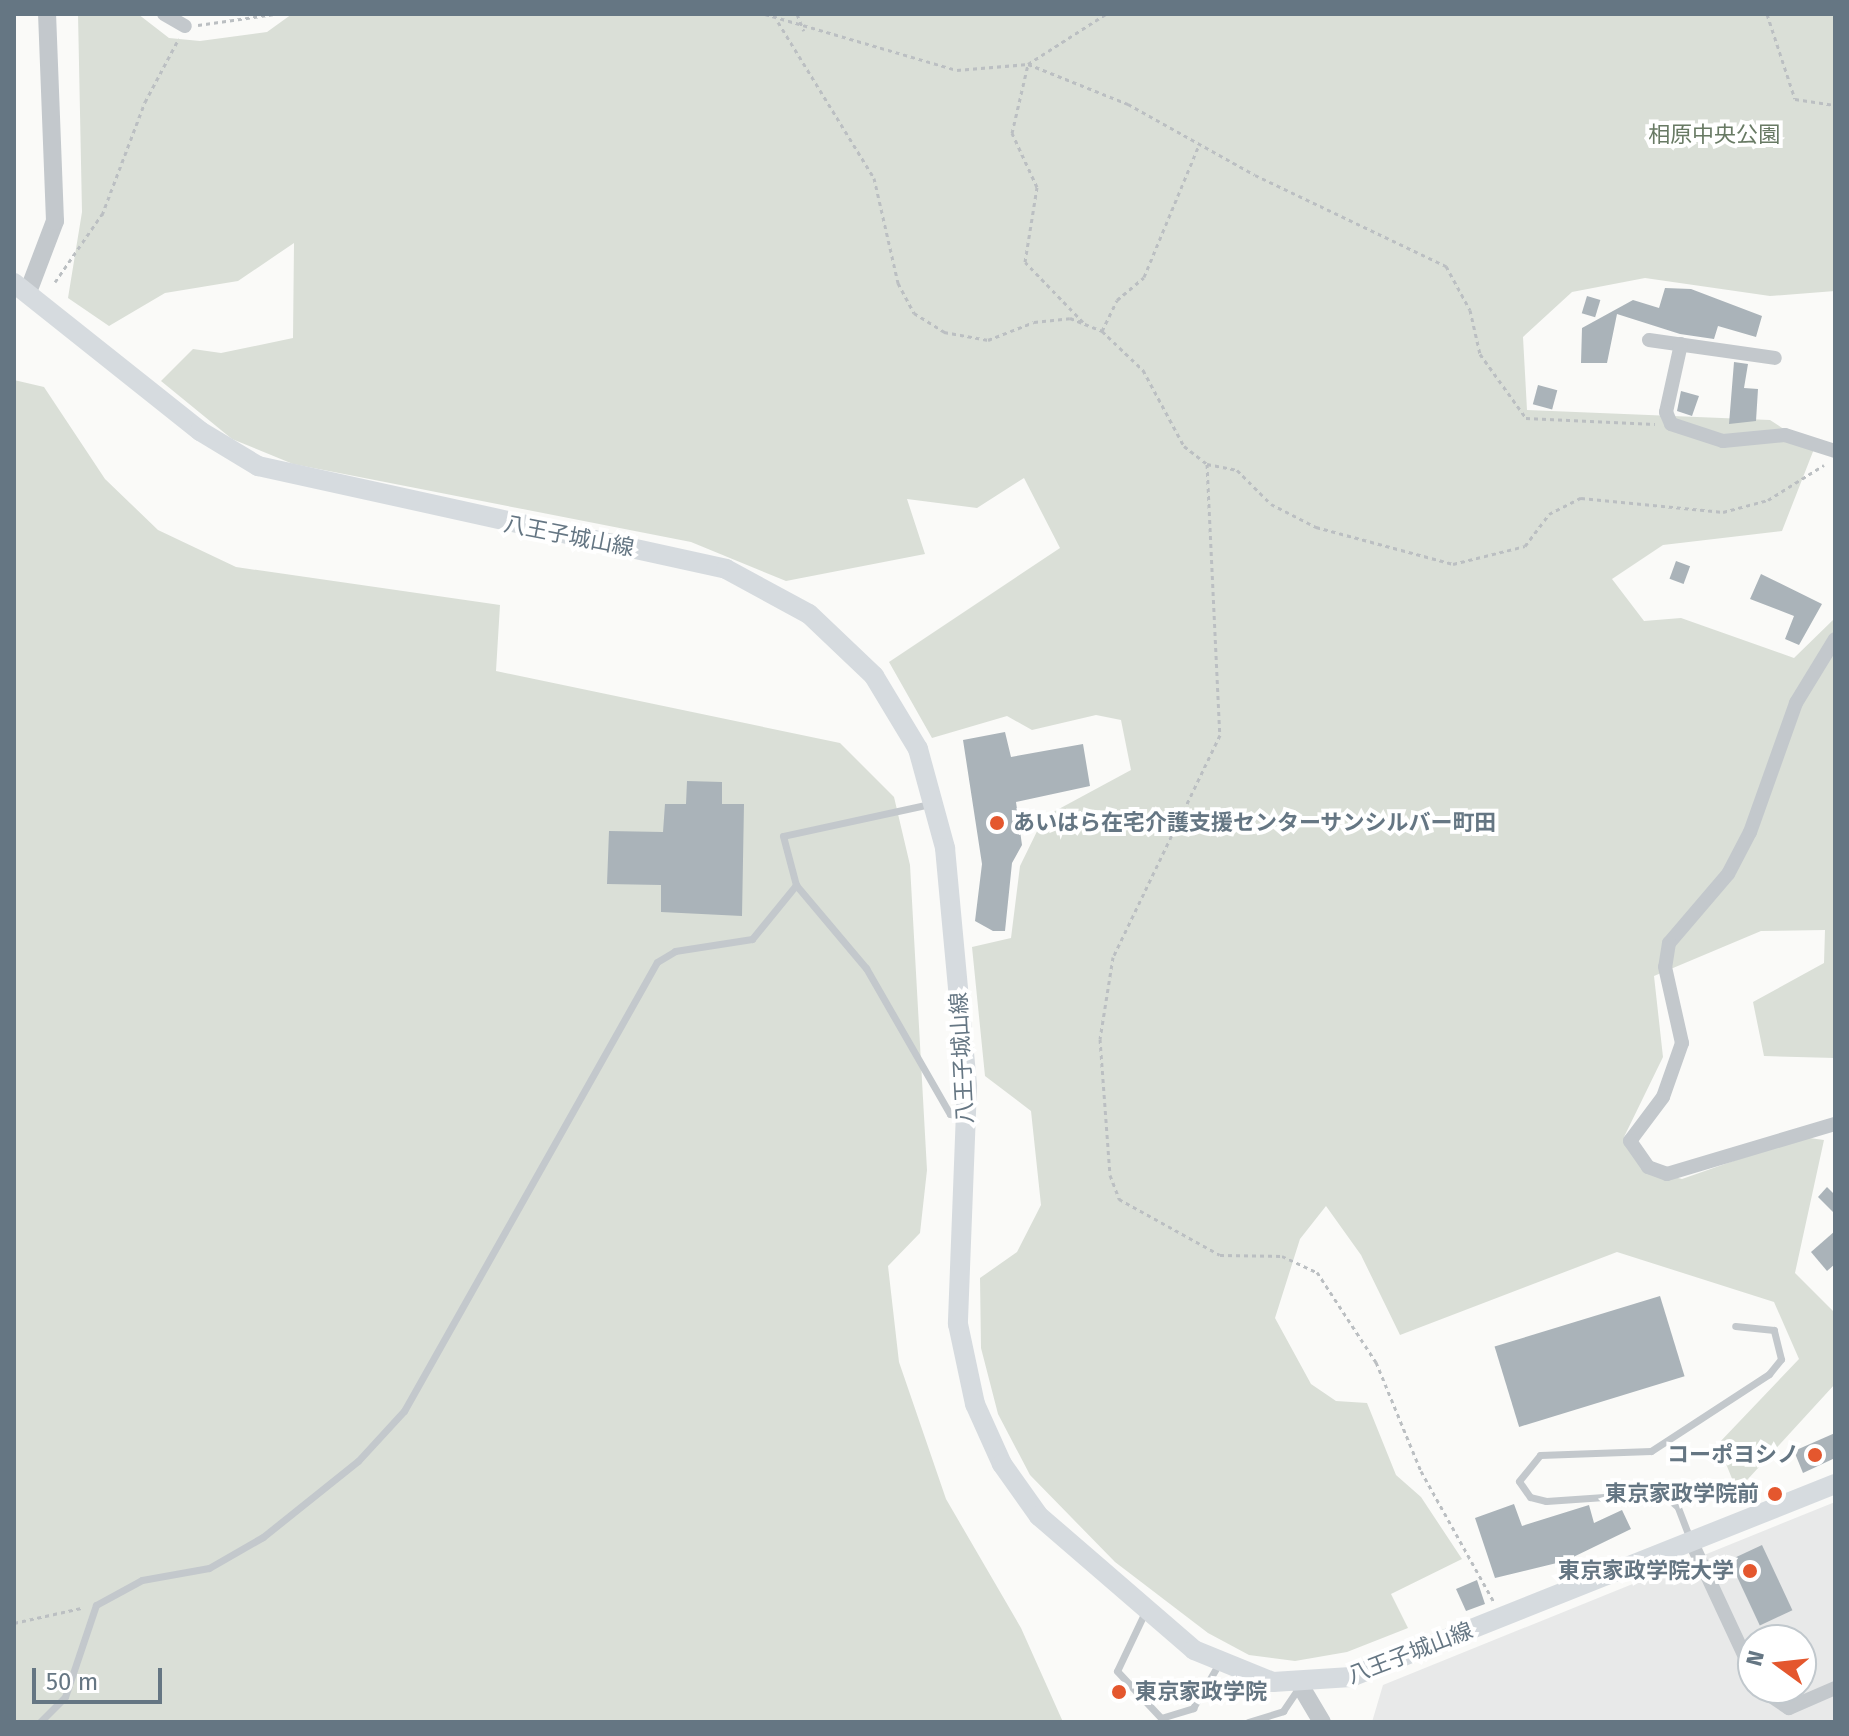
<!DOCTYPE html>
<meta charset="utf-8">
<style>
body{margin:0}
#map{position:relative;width:1849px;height:1736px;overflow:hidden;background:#fafaf8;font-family:"Fira Sans","Noto Sans JP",sans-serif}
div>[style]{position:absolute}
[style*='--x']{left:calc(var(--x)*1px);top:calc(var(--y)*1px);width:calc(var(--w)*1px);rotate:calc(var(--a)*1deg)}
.built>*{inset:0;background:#e8e9e9}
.green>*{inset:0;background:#dadfd7}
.building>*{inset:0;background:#aab3b9;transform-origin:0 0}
.path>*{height:3px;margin-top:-1.5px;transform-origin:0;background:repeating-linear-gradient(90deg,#bbbfc2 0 4px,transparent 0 8px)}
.service>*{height:7px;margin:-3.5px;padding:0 3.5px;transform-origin:3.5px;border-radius:3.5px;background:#c3c8cc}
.minor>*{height:14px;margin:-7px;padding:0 7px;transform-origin:7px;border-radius:7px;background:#c3c8cc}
.tertiary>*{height:18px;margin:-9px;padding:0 9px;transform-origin:9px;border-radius:9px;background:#c3c8cc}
.secondary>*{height:20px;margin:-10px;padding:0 10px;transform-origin:10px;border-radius:10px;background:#d6dbdf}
.dots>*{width:22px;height:22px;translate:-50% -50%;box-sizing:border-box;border:4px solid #fff;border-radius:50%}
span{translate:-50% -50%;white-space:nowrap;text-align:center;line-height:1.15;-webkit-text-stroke:8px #fff;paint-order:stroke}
.park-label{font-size:22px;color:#687a64}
.street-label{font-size:22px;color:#657683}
.poi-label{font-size:22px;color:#657683;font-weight:700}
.left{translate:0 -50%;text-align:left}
.right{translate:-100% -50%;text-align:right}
.frame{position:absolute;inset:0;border:16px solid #657683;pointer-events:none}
.north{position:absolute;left:1737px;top:1624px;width:80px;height:80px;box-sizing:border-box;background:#fff;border:2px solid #c1c8cd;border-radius:50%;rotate:285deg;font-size:22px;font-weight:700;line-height:32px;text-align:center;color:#657683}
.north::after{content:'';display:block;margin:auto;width:28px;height:36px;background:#e4572e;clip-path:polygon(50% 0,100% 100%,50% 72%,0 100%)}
.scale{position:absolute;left:32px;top:1668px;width:130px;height:36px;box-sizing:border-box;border:4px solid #657683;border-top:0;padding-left:10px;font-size:24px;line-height:28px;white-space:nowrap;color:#657683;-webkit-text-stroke:6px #fff;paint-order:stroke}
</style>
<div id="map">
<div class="built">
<div style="clip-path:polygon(evenodd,1835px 1502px,1835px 1722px,1372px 1722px,1383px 1685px,1835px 1502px,1753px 1640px,1801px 1640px,1801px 1688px,1753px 1688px,1753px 1640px)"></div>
</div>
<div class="green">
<div style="clip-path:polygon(78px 14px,138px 14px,169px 38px,200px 41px,267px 32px,292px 14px,1835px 14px,1835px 291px,1770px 296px,1645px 278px,1572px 292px,1523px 337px,1527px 410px,1770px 420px,1814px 449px,1782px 531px,1663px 545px,1612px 579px,1644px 621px,1681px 618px,1794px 658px,1835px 618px,1835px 1058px,1764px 1056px,1753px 1002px,1824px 963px,1825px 930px,1761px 931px,1654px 976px,1663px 1057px,1624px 1137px,1644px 1169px,1682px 1179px,1802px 1137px,1824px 1140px,1795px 1273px,1835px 1313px,1835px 1384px,1737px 1491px,1718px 1444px,1799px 1359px,1774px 1302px,1617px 1252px,1400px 1335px,1361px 1255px,1326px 1206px,1300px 1239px,1275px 1318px,1311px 1384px,1336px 1401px,1367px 1403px,1396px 1475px,1421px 1497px,1462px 1559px,1391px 1594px,1408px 1628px,1347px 1652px,1295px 1661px,1249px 1655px,1208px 1633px,1115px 1562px,1030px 1475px,998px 1414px,981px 1348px,980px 1278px,1017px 1252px,1041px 1205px,1031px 1111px,985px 1076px,972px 947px,1011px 938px,1020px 866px,1044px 817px,1131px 770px,1121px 720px,1096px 715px,1032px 730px,1007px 716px,932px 738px,889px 662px,1060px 548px,1024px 478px,977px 508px,907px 499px,925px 554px,786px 581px,691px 542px,293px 464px,232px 439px,161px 381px,193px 349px,221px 353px,293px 338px,294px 243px,238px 281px,165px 293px,109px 326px,68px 298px,82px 212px)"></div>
<div style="clip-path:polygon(14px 380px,44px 387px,105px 479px,158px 530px,236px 567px,500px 605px,496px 671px,840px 743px,894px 797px,910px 865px,927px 1170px,920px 1233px,888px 1266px,899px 1362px,946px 1499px,1021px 1628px,1063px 1722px,14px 1722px)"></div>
</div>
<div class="building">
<div style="clip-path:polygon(1665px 288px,1691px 289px,1762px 316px,1756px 337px,1718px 326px,1714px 339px,1680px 334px,1617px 314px,1607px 363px,1581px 363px,1582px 328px,1633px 300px,1659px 308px)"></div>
<div style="left:1587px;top:296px;width:14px;height:18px;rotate:17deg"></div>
<div style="clip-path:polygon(1734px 362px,1748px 364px,1744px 388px,1758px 389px,1756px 421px,1729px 424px)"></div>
<div style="left:1538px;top:385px;width:20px;height:20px;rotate:15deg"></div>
<div style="clip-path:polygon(1681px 391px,1699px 396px,1692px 416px,1677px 411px)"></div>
<div style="left:1676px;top:561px;width:15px;height:19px;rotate:20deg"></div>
<div style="clip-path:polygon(1761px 574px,1822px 604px,1799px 645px,1785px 639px,1794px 616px,1750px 599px)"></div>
<div style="clip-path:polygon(1005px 732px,1011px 757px,1083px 744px,1090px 786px,1016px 802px,1022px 845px,1012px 863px,1005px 931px,993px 931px,975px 921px,982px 864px,963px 740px)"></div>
<div style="clip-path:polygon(687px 781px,722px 782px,722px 804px,744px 804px,742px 916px,661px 912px,661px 885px,607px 884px,609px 831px,663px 832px,665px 804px,686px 804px)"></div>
<div style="clip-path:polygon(1827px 1187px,1835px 1195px,1835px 1214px,1818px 1197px)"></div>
<div style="clip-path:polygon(1835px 1231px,1835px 1264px,1827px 1271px,1811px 1252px)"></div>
<div style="left:1660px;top:1296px;width:84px;height:173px;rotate:73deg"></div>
<div style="clip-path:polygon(1835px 1433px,1835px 1458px,1803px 1473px,1794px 1451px)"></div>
<div style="clip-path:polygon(1514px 1504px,1522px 1526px,1589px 1505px,1594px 1523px,1622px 1510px,1631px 1529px,1565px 1561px,1495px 1578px,1475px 1518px)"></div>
<div style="left:1762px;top:1545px;width:72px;height:36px;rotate:65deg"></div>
<div style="clip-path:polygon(1477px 1580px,1485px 1604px,1466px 1611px,1456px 1589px)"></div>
</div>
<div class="path">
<div style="--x:765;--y:14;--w:200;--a:16.3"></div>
<div style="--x:957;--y:70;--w:71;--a:-4.8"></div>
<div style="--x:1028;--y:64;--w:93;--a:-32.7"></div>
<div style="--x:797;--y:14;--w:18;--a:68"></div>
<div style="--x:1767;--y:14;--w:89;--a:71.8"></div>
<div style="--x:1795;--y:99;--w:40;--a:8.5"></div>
<div style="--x:778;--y:22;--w:183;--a:58.4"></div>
<div style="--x:874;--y:178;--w:108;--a:77.1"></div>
<div style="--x:898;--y:283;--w:34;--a:62"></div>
<div style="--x:914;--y:313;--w:36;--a:32"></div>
<div style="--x:944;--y:332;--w:45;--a:10.3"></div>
<div style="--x:988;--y:340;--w:49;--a:-21.4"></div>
<div style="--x:1034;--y:322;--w:36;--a:-6"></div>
<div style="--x:1070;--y:318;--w:35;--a:22"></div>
<div style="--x:1102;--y:331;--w:57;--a:43.6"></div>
<div style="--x:1143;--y:370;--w:86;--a:61.7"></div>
<div style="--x:1184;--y:446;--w:29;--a:38"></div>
<div style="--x:1207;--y:464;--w:31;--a:11"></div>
<div style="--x:1237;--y:470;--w:48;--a:45"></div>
<div style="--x:1271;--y:504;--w:51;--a:27.1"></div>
<div style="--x:1316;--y:527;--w:142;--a:15.1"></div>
<div style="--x:1453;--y:564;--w:74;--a:-14"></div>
<div style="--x:1525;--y:546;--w:40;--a:-53"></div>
<div style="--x:1549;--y:514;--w:36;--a:-27"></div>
<div style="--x:1581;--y:498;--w:143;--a:5.6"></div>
<div style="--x:1723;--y:512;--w:47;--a:-14.9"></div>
<div style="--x:1768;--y:500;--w:66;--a:-32"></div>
<div style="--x:198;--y:25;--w:77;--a:-8.2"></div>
<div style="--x:102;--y:215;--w:121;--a:-69.2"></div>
<div style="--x:145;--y:102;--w:72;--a:-62"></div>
<div style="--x:55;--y:282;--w:83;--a:-55.3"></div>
<div style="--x:1083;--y:322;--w:83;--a:-134"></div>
<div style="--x:1025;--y:262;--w:76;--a:-80.9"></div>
<div style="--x:1037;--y:187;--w:60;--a:-114.8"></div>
<div style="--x:1012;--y:133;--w:71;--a:-76.9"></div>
<div style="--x:1028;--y:64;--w:108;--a:21.8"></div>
<div style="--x:1128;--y:104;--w:145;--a:29.2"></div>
<div style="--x:1255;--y:175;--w:212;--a:25.5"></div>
<div style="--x:1446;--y:266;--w:50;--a:61.4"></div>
<div style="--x:1470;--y:310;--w:45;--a:77.2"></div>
<div style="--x:1480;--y:354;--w:79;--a:54.3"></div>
<div style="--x:1526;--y:418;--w:129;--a:2.7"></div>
<div style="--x:1102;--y:331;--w:34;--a:-64"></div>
<div style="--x:1117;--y:300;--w:35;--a:-40"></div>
<div style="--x:1144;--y:277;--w:143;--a:-67.4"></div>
<div style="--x:1207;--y:464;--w:271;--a:87.3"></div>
<div style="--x:1220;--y:735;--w:246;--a:115.7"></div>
<div style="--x:1113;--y:957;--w:83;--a:99"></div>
<div style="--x:1100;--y:1039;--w:136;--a:85.8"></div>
<div style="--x:1110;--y:1175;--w:26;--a:69"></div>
<div style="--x:1119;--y:1199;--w:115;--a:29"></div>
<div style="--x:1220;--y:1255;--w:62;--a:0.9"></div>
<div style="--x:1282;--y:1256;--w:38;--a:25"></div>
<div style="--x:1317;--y:1272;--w:108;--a:56.8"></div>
<div style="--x:1376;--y:1362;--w:118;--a:67.6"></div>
<div style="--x:1421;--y:1471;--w:150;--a:60.9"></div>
<div style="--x:14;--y:1623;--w:69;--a:-12.6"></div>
</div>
<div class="service">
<div style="--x:930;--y:804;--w:150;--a:167.7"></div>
<div style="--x:783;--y:836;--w:51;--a:75.1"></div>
<div style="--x:796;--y:885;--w:109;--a:49.9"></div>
<div style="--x:866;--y:968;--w:168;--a:60.1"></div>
<div style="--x:950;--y:1114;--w:12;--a:9"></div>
<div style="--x:1690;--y:1539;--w:34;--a:-111"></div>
<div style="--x:1678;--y:1507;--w:21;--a:-139"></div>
<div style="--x:1662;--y:1493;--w:116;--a:176.1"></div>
<div style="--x:1546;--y:1501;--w:16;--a:-166"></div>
<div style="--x:1530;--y:1497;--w:19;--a:-125"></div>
<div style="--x:1519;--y:1481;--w:33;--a:-51"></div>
<div style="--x:1540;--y:1455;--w:111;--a:-2.1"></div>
<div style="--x:1651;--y:1451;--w:141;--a:-33.1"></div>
<div style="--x:1769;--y:1374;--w:19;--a:-51"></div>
<div style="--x:1781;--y:1359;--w:30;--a:-104"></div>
<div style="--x:1774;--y:1330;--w:39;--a:-174"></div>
<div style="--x:1145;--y:1612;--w:65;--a:115.4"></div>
<div style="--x:1117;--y:1671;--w:64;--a:46.9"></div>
<div style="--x:1161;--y:1718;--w:34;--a:-17"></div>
<div style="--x:1193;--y:1708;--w:50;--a:-59.8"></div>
<div style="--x:40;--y:1722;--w:35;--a:-45"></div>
<div style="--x:65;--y:1697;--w:97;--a:-71.4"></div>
<div style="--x:96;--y:1605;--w:52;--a:-28.5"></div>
<div style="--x:142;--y:1580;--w:68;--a:-10.2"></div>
<div style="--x:209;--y:1568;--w:62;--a:-29.9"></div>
<div style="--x:263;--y:1537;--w:122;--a:-38.7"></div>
<div style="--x:358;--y:1461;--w:68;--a:-47.4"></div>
<div style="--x:404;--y:1411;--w:515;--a:-60.6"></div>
<div style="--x:657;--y:962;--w:21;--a:-31"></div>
<div style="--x:675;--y:951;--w:78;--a:-8.9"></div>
<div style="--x:752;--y:939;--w:70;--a:-50.8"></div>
<div style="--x:1248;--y:1722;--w:37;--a:-17"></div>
<div style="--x:1283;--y:1711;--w:29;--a:-56"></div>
</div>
<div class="minor">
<div style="--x:164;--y:14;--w:24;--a:30"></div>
<div style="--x:1649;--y:340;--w:127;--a:8.1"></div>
<div style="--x:1681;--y:344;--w:70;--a:102.4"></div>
<div style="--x:1666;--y:412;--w:13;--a:67"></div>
<div style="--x:1671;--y:424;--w:55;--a:18.1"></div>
<div style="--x:1723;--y:441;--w:62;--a:-5.5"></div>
<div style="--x:1785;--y:435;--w:52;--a:17.7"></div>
<div style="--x:1835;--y:639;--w:75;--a:121.4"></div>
<div style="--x:1796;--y:703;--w:137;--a:109.6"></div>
<div style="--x:1750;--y:832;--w:47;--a:117.6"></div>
<div style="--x:1728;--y:874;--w:91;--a:130.5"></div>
<div style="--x:1669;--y:943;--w:24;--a:99"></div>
<div style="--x:1665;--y:967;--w:78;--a:77.4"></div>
<div style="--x:1682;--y:1043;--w:57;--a:109.4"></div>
<div style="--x:1663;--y:1097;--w:55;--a:126.9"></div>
<div style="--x:1630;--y:1141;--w:32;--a:55"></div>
<div style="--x:1648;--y:1167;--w:20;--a:20"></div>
<div style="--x:1667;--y:1174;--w:175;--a:-16.6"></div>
<div style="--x:1691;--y:1541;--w:147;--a:65"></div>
<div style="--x:1759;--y:1688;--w:36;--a:34"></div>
<div style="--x:1789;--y:1708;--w:50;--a:-23.5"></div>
</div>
<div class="tertiary">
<div style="--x:28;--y:292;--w:76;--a:-69.2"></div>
<div style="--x:55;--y:221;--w:207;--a:-92.2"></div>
<div style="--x:1300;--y:1685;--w:43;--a:59.3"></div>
</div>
<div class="secondary">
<div style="--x:14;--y:283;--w:238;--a:38.5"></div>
<div style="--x:200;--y:431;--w:68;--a:31.1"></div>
<div style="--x:258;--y:466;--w:479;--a:12.4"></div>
<div style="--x:726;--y:569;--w:94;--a:28.5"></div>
<div style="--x:809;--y:614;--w:90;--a:43.6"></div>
<div style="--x:874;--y:676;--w:85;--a:58.9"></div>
<div style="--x:918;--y:749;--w:103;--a:74.7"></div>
<div style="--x:945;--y:848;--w:239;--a:84.7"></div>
<div style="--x:967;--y:1086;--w:238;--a:92.2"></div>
<div style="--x:958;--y:1324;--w:82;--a:78"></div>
<div style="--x:975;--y:1404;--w:66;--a:65.8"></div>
<div style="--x:1002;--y:1464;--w:64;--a:54.6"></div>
<div style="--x:1039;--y:1516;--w:205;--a:40.8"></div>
<div style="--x:1194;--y:1650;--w:85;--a:22.1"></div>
<div style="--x:1273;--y:1682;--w:78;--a:-3.7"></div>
<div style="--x:1351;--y:1677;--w:521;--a:-21.74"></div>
</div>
<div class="dots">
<div style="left:997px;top:823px;background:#e4572e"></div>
<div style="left:1815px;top:1455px;background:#e4572e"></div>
<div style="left:1775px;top:1494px;background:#e4572e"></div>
<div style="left:1750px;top:1571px;background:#e4572e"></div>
<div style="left:1119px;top:1692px;background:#e4572e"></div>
</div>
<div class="park-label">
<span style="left:1714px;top:135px">相原中央公園</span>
</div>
<div class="street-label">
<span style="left:569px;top:536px;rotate:11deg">八王子城山線</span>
<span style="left:962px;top:1058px;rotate:-93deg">八王子城山線</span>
<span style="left:1410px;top:1653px;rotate:-21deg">八王子城山線</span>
</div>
<div class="poi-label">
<span class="left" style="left:1013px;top:823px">あいはら在宅介護支援センターサンシルバー町田</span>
<span class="right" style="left:1799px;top:1455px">コーポヨシノ</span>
<span class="right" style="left:1759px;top:1494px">東京家政学院前</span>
<span class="right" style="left:1734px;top:1571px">東京家政学院大学</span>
<span class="left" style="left:1135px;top:1692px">東京家政学院</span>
</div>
<div class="frame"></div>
<div class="north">N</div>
<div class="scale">50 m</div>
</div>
